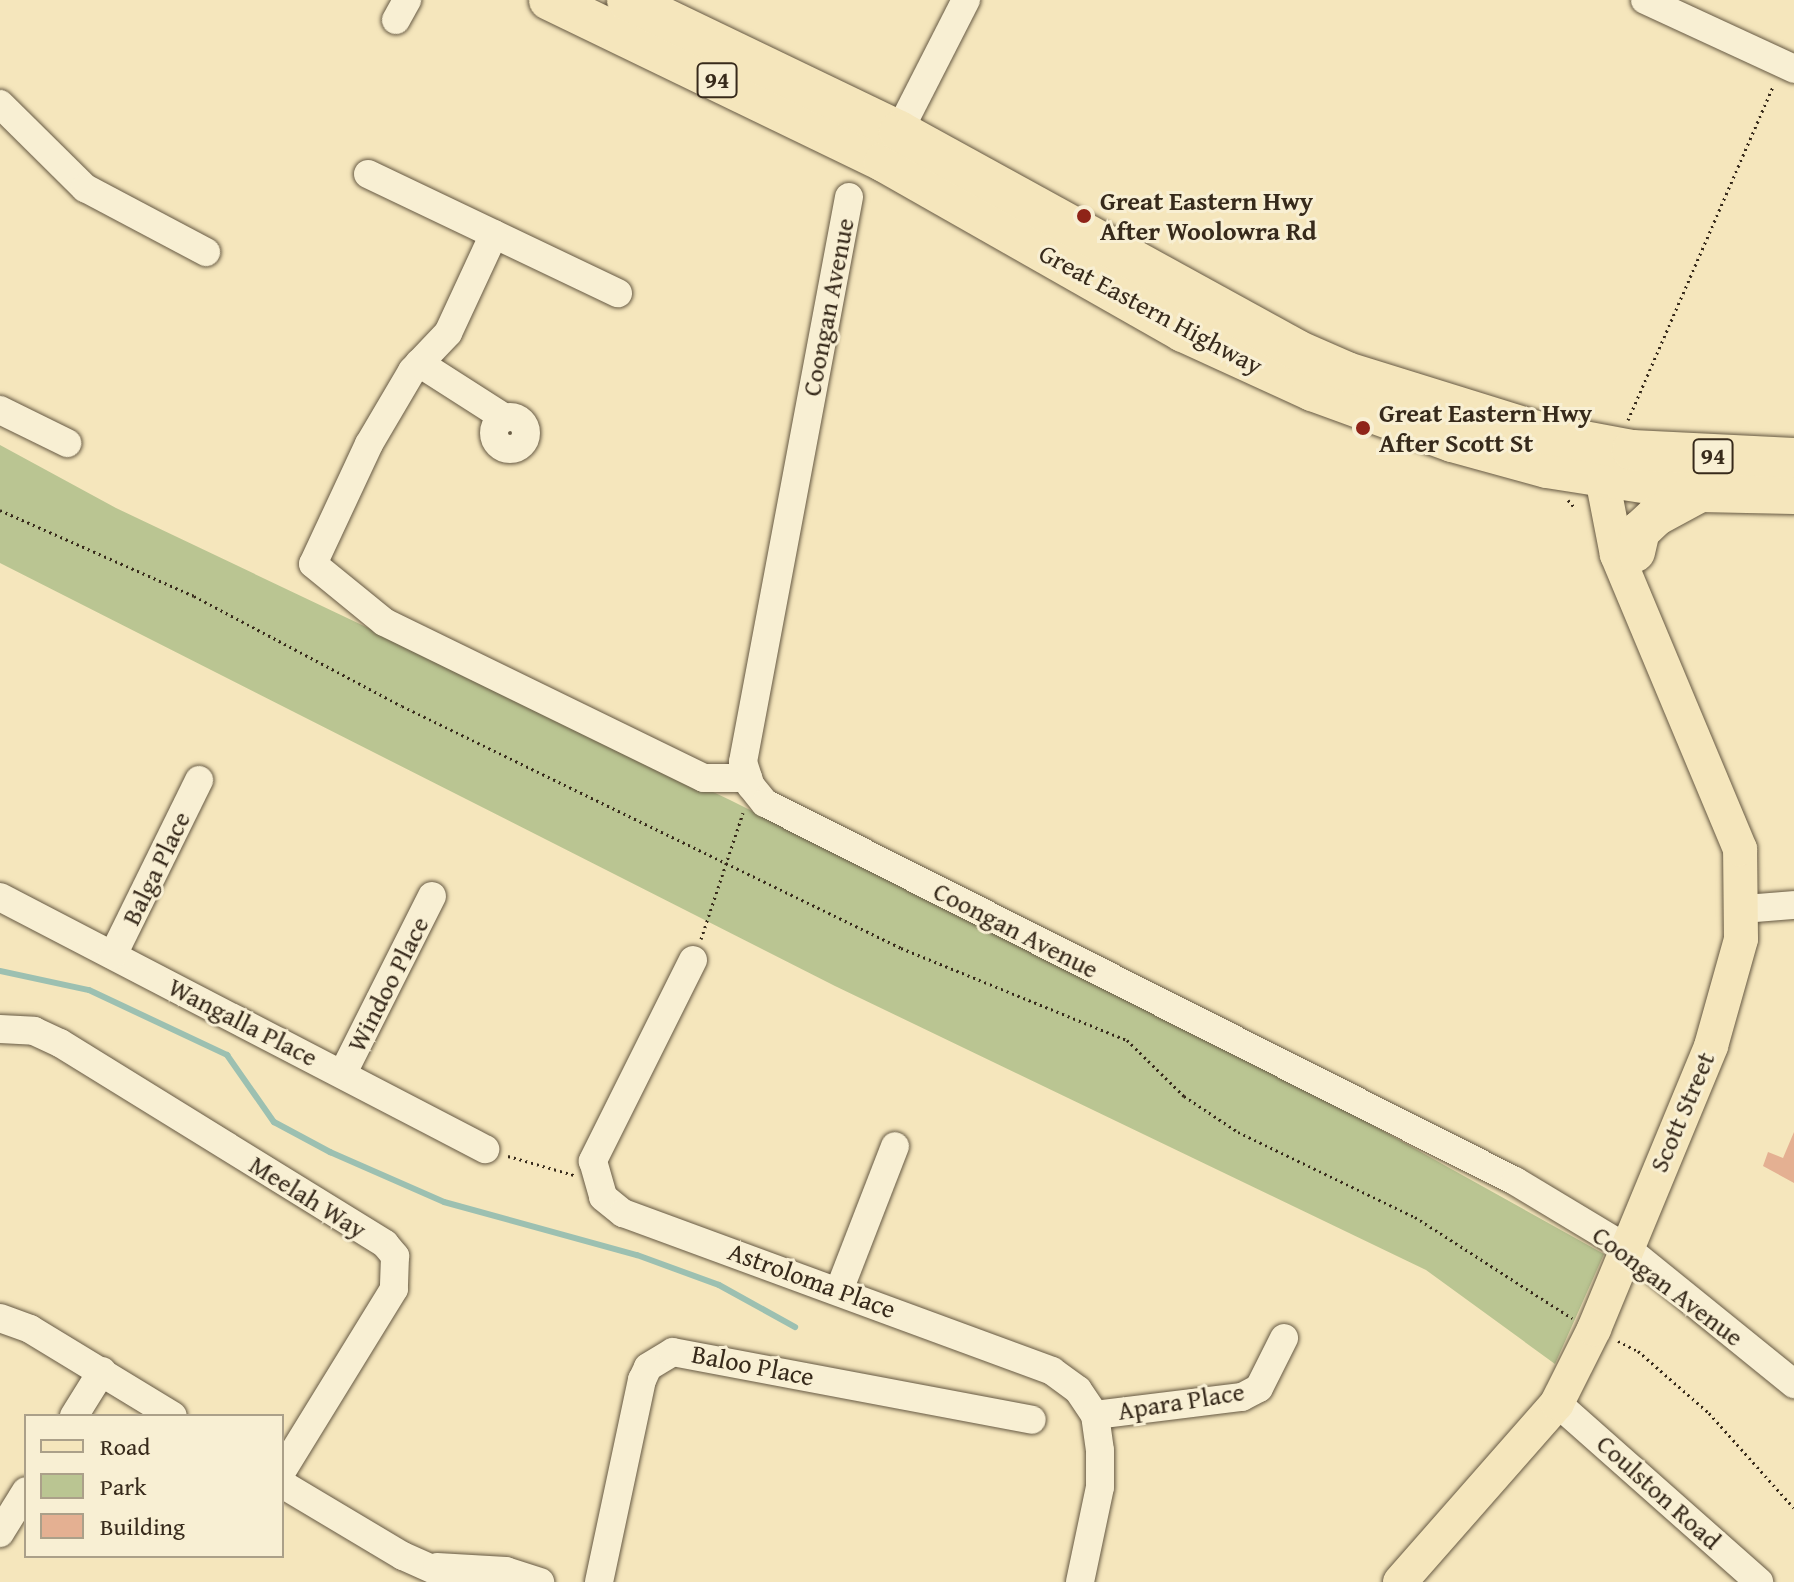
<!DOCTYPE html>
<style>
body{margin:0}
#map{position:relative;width:1794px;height:1582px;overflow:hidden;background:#f5e6bc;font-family:"Gentium Book Plus",serif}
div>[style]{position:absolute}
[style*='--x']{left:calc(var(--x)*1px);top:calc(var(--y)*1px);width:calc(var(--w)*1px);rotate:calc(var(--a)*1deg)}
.green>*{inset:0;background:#bac592}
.stream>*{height:6px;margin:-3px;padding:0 3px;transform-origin:3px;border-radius:3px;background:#9cc0b1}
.building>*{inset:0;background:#e4b092}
.path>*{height:3px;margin-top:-1.5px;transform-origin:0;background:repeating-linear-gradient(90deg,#372a1b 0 2px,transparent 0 6px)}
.roads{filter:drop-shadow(0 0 2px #665943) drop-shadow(0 0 2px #665943)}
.minor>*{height:28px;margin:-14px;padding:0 14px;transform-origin:14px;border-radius:14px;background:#f8efd3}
.minor>.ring{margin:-14px;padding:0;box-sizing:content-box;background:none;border:28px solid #f8efd3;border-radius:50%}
.major>*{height:34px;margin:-17px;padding:0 17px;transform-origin:17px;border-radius:17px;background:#f5e6bc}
.highway>*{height:40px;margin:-20px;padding:0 20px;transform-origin:20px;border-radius:20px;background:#f5e6bc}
.dots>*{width:22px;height:22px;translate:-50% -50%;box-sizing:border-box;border:4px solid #f8efd3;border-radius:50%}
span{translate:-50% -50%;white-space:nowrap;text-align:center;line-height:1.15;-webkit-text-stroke:6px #f8efd3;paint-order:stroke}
.shield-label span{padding:2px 6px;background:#f8efd3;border:2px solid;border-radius:6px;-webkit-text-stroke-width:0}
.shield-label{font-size:24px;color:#372a1b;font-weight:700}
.poi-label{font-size:26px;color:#372a1b;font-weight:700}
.left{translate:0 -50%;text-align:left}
.street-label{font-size:26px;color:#372a1b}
.legend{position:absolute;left:24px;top:1414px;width:260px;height:144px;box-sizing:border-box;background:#f8efd3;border:2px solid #aba089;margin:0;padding:10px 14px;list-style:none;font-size:24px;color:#372a1b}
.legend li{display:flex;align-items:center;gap:16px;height:40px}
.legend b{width:40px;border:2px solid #aba089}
</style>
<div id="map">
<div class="green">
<div style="clip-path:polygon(0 445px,116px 508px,730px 800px,1286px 1077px,1604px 1254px,1555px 1364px,1426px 1270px,835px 986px,0 563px)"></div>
</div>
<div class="stream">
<div style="--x:0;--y:971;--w:91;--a:12.1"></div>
<div style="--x:89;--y:990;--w:153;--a:25.2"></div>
<div style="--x:227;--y:1055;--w:82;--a:55"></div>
<div style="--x:274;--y:1122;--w:64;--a:28.2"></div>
<div style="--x:330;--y:1152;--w:124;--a:23.7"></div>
<div style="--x:444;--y:1202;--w:200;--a:15.4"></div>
<div style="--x:637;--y:1255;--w:87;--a:20.1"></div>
<div style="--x:719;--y:1285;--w:87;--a:28.9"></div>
</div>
<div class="building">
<div style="clip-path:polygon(1794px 1132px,1794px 1183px,1763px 1166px,1768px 1152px,1783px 1158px)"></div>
</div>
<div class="path">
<div style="--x:1628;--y:420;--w:364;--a:-66.5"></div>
<div style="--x:1568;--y:500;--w:9;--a:49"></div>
<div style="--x:0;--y:510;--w:212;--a:23.9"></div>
<div style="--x:194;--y:596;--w:235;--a:27.9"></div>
<div style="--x:402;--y:706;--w:555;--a:25.87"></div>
<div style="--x:901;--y:948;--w:244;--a:22.2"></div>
<div style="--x:1127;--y:1040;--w:80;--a:44.5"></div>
<div style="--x:1184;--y:1096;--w:65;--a:33.7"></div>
<div style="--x:1238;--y:1132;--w:196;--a:25.7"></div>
<div style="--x:1415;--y:1217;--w:187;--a:32.8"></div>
<div style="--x:701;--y:939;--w:133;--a:-71.6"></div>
<div style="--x:508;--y:1156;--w:69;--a:16.1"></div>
<div style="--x:1618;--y:1341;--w:22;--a:27"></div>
<div style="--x:1638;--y:1351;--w:94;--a:41.1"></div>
<div style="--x:1709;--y:1413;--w:127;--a:48.2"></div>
</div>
<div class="roads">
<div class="minor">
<div style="--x:1645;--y:0;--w:164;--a:24.8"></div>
<div style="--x:396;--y:20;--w:23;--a:-61"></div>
<div style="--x:0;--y:104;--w:120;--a:44.7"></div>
<div style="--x:85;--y:188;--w:137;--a:27.9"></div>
<div style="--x:892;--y:145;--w:163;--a:-63"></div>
<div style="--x:368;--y:174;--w:277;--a:25.5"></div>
<div style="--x:849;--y:197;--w:575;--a:100.63"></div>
<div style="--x:743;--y:762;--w:25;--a:72"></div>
<div style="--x:751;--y:786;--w:22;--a:51"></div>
<div style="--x:765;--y:803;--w:840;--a:26.75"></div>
<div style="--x:1515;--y:1181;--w:128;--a:31"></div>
<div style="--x:1625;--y:1247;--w:218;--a:39"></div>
<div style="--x:494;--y:234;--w:109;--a:114.9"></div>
<div style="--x:448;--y:333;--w:52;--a:133.5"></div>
<div style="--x:412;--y:371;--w:85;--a:120.5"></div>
<div style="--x:369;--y:444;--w:132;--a:115"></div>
<div style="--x:313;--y:564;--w:92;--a:39.2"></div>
<div style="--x:384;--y:622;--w:356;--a:26"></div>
<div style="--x:704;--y:778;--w:44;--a:0"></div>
<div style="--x:419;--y:363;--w:102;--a:32.6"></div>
<div style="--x:0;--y:410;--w:75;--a:26.2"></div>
<div class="ring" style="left:494px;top:417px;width:4px;height:4px"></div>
<div style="--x:0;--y:897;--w:547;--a:27.46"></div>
<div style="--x:1744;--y:909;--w:50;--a:-4.6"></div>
<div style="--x:113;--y:955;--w:195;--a:-63.8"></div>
<div style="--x:693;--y:960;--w:225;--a:116.5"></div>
<div style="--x:593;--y:1161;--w:37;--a:74"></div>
<div style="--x:603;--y:1197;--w:26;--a:39"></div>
<div style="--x:623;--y:1213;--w:457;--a:20.2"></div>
<div style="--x:1052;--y:1371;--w:32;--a:36"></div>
<div style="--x:1078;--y:1390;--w:30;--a:56"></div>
<div style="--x:1095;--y:1415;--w:36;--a:82"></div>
<div style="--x:1100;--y:1451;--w:36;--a:90"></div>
<div style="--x:1100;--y:1487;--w:97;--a:101.9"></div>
<div style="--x:0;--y:1029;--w:34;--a:3"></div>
<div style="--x:34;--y:1031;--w:29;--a:25"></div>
<div style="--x:60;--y:1043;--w:382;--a:31.7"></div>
<div style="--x:385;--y:1244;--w:16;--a:50"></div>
<div style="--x:395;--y:1256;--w:33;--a:92"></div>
<div style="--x:394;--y:1289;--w:214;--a:121.6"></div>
<div style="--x:343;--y:1073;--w:198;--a:-63.3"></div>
<div style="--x:840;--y:1288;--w:152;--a:-68.8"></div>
<div style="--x:0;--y:1318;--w:32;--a:20"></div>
<div style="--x:30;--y:1329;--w:167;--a:31.3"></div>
<div style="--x:1557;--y:1403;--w:270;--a:41.5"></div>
<div style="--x:1095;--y:1415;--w:148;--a:-7"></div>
<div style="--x:1242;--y:1397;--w:19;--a:-28"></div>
<div style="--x:1259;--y:1388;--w:56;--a:-63.4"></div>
<div style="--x:74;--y:1416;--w:53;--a:-58.1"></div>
<div style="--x:282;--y:1484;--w:141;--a:30.8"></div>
<div style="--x:403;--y:1556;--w:64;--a:24.1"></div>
<div style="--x:0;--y:1533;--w:49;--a:-58.2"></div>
<div style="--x:437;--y:1567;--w:69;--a:3.3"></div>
<div style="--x:506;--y:1571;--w:36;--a:18"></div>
<div style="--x:599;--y:1582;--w:207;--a:-78"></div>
<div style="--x:642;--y:1380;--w:14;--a:-65"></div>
<div style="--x:648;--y:1367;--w:29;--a:-31"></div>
<div style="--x:673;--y:1352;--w:365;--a:10.7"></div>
</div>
<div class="major">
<div style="--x:1400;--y:1582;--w:238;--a:-48.7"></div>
<div style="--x:1557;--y:1403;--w:83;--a:-63.4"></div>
<div style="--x:1594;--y:1329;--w:306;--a:-67.5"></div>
<div style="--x:1711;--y:1046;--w:111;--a:-74.3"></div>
<div style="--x:1741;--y:939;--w:90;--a:-90.6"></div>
<div style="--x:1740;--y:849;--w:319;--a:-112.7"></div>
<div style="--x:1617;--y:555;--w:78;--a:-101"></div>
<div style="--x:1602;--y:478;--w:24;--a:-83"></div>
</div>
<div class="highway">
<div style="--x:549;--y:0;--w:372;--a:25.8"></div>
<div style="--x:884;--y:162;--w:344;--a:29.6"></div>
<div style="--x:1183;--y:332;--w:142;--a:24.6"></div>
<div style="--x:1312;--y:391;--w:149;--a:20"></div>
<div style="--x:1452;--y:442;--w:98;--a:15.3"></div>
<div style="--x:1547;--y:468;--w:155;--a:8.9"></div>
<div style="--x:1700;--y:492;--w:94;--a:1.2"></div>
<div style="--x:627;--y:0;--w:302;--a:25.7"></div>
<div style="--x:899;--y:131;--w:454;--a:28.8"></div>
<div style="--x:1297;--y:350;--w:55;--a:23.7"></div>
<div style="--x:1347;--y:372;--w:208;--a:17.3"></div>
<div style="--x:1546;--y:434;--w:87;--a:10.5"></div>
<div style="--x:1632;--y:450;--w:162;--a:2.8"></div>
<div style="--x:1635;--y:552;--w:22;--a:-77"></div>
<div style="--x:1640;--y:531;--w:22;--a:-43"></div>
<div style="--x:1656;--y:516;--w:50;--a:-28.6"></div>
</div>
</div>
<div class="dots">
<div style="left:1084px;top:216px;background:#8f2418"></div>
<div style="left:1363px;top:428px;background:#8f2418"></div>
</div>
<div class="shield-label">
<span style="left:717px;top:80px">94</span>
<span style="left:1713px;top:456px">94</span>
</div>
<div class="poi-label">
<span class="left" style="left:1100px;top:216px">Great Eastern Hwy<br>After Woolowra Rd</span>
<span class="left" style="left:1379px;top:428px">Great Eastern Hwy<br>After Scott St</span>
</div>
<div class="street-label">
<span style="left:828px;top:307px;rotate:-79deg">Coongan Avenue</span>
<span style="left:1151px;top:309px;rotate:28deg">Great Eastern Highway</span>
<span style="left:156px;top:868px;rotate:-64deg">Balga Place</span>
<span style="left:1016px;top:930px;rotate:27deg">Coongan Avenue</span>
<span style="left:388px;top:984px;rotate:-63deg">Windoo Place</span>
<span style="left:243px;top:1022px;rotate:27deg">Wangalla Place</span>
<span style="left:1682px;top:1112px;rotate:-67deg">Scott Street</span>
<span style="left:308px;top:1197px;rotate:32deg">Meelah Way</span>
<span style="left:812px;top:1280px;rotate:20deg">Astroloma Place</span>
<span style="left:1668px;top:1286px;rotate:37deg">Coongan Avenue</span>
<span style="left:753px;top:1365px;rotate:11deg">Baloo Place</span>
<span style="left:1181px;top:1401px;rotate:-9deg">Apara Place</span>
<span style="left:1659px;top:1492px;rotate:42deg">Coulston Road</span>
</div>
<ul class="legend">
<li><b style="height:10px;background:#f5e6bc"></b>Road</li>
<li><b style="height:22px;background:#bac592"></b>Park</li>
<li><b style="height:22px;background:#e4b092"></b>Building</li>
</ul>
</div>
